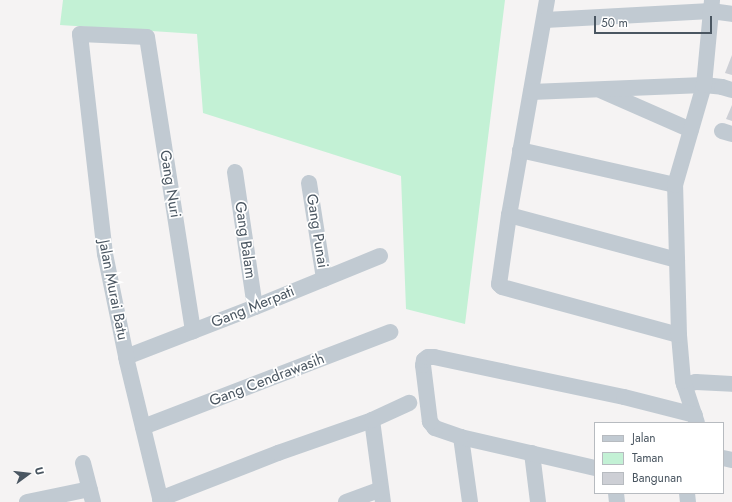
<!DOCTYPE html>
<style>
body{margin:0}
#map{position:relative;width:732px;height:502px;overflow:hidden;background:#f5f3f3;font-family:Jost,sans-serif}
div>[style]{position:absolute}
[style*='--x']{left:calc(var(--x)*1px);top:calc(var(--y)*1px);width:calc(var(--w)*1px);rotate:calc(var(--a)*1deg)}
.green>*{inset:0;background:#c3f1d5}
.building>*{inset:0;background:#cdcfd5}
.minor>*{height:16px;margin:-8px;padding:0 8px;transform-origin:8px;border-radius:8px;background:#c1cad2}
span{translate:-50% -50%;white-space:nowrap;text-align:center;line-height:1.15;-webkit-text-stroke:3.5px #fff;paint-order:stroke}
.street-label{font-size:15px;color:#4a5661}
.legend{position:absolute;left:594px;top:422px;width:130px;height:72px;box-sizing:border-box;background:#fff;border:1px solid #b7bbc0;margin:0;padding:5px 7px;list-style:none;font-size:12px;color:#4a5661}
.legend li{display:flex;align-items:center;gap:8px;height:20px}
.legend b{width:20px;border:1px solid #b7bbc0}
.north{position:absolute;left:8px;top:454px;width:40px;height:40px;-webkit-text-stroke:3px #fff;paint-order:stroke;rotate:75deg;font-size:11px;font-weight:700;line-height:16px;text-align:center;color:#4a5661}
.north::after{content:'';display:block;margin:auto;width:14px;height:18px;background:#4a5661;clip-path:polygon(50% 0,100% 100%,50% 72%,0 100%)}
.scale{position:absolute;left:594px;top:16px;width:118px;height:18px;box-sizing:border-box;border:2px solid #4a5661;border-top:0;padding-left:5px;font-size:12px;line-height:14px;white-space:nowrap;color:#4a5661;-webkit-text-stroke:3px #fff;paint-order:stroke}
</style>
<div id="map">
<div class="green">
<div style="clip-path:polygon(63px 0,505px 0,465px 324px,406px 309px,401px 176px,203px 113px,197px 34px,60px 25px)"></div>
</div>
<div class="building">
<div style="clip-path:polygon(732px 55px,732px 75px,725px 73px)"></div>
<div style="clip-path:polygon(732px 105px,732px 121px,726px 119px)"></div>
</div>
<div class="minor">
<div style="--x:547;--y:0;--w:218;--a:100"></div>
<div style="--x:509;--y:215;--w:70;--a:98.2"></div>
<div style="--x:499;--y:284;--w:4;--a:45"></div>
<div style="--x:502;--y:287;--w:183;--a:15.2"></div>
<div style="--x:545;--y:20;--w:166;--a:-3.1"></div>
<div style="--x:711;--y:11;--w:21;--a:8"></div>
<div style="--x:602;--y:91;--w:97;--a:23.7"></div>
<div style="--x:531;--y:92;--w:173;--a:-2.3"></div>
<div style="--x:704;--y:85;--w:18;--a:6"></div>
<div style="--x:722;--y:87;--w:10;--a:17"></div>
<div style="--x:722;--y:131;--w:10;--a:17"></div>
<div style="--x:520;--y:150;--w:159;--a:12.7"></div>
<div style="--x:235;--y:172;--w:136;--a:81.6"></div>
<div style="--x:309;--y:183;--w:97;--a:81.1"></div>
<div style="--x:509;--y:215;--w:174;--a:15"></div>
<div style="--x:126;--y:357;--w:138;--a:-21.2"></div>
<div style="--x:255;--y:307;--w:135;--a:-22.2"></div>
<div style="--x:684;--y:385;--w:12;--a:-14"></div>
<div style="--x:696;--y:382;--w:36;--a:3"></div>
<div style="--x:372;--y:420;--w:83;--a:82.4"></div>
<div style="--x:697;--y:423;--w:44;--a:-108.4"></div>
<div style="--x:683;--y:381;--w:46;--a:-95"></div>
<div style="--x:679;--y:335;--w:150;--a:-91.5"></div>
<div style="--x:675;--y:185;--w:104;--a:-73.8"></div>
<div style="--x:704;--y:85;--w:85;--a:-84.6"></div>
<div style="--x:143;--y:427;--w:265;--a:-21"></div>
<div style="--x:461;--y:437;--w:66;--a:82.1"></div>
<div style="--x:532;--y:453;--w:49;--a:83"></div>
<div style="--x:723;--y:458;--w:9;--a:13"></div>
<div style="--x:83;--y:463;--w:40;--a:75.6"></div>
<div style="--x:595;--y:468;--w:138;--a:-167"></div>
<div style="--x:461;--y:437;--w:28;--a:-161"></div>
<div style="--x:435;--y:428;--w:8;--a:-130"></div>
<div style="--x:430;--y:422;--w:57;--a:-97"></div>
<div style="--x:423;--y:365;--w:5;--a:-79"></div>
<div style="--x:424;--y:360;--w:5;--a:-37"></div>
<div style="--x:428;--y:357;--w:6;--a:0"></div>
<div style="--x:434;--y:357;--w:194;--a:11.9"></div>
<div style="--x:624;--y:397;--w:73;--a:14.2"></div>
<div style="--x:616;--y:493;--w:9;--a:84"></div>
<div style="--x:687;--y:493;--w:9;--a:84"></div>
<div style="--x:160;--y:499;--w:127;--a:-21.3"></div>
<div style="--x:278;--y:453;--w:100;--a:-19.3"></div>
<div style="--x:372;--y:420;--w:41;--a:-24.7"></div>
<div style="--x:27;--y:502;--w:64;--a:-11.7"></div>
<div style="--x:161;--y:502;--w:145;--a:-103.6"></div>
<div style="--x:127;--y:361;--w:109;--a:-101.6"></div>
<div style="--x:105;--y:254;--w:221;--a:-96.5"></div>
<div style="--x:80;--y:34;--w:67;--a:2.6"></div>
<div style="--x:147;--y:37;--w:298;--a:81.1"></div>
<div style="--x:346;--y:502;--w:37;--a:-20"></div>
</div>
<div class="street-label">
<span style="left:170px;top:184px;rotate:81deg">Gang Nuri</span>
<span style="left:317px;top:231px;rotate:81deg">Gang Punai</span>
<span style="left:245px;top:240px;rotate:82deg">Gang Balam</span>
<span style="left:113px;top:290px;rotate:79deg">Jalan Murai Batu</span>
<span style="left:253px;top:307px;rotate:-22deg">Gang Merpati</span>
<span style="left:267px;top:380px;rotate:-21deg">Gang Cendrawasih</span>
</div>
<ul class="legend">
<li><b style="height:5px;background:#c1cad2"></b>Jalan</li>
<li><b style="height:11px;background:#c3f1d5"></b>Taman</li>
<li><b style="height:11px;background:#cdcfd5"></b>Bangunan</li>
</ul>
<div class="north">U</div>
<div class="scale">50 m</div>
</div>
